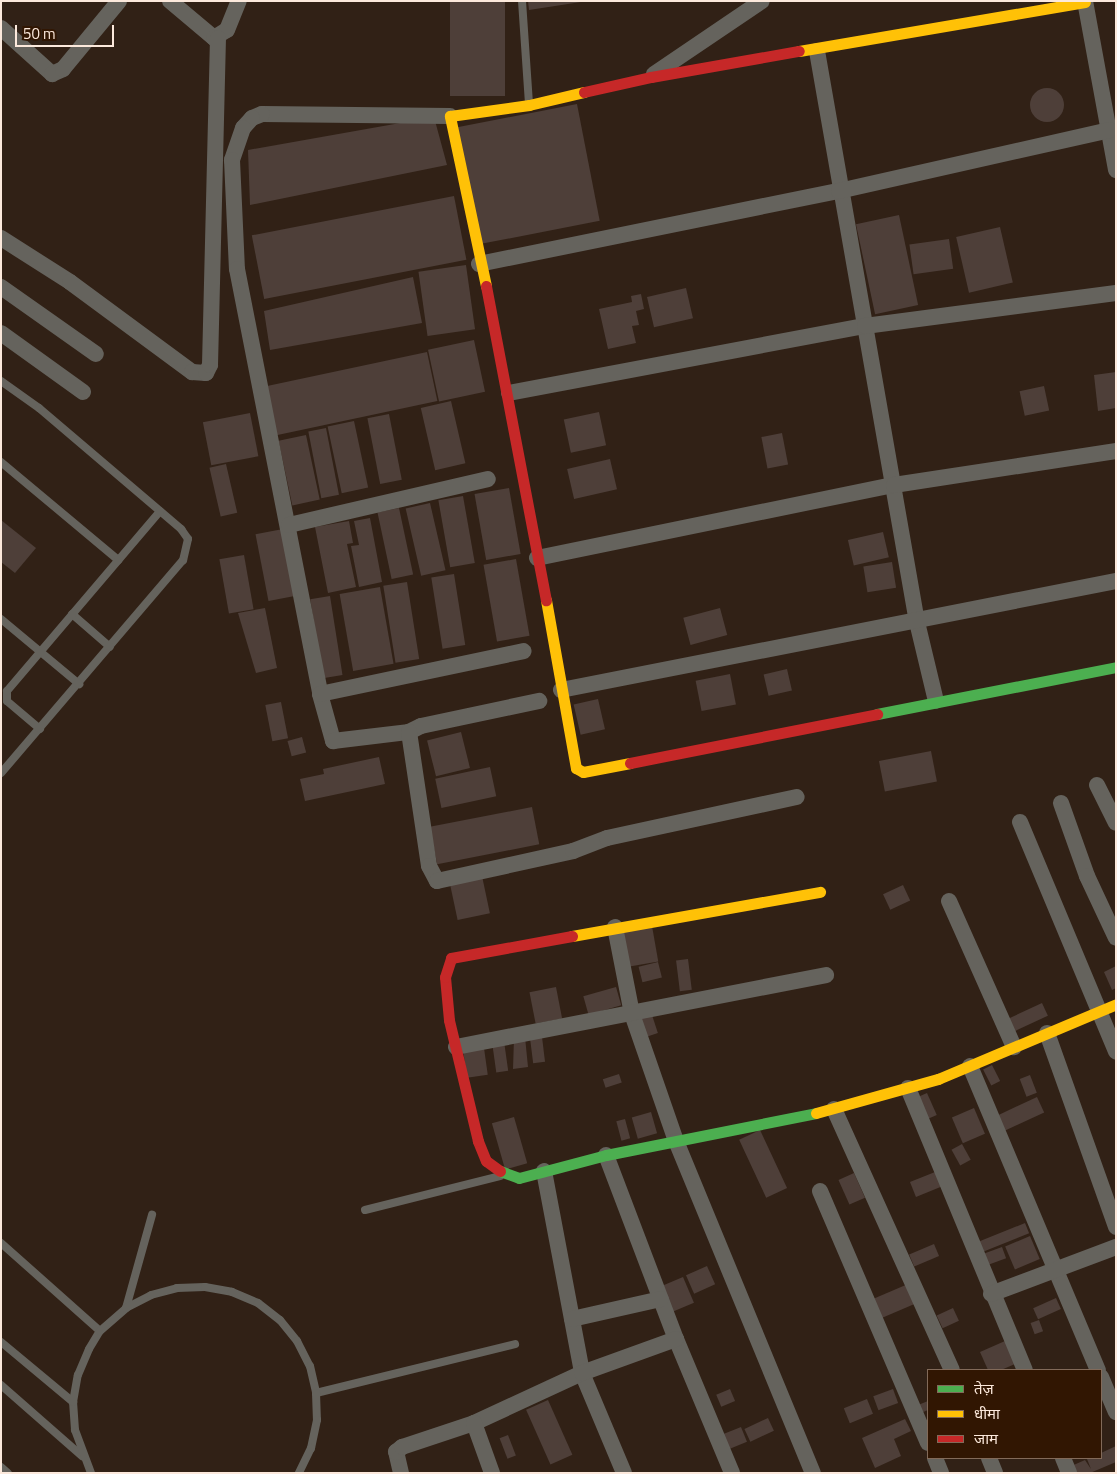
<!DOCTYPE html>
<meta charset="utf-8">
<style>
body{margin:0}
#map{position:relative;width:1117px;height:1474px;overflow:hidden;background:#312116;font-family:"Titillium Web","Noto Sans Devanagari",sans-serif}
div>[style]{position:absolute}
[style*='--x']{left:calc(var(--x)*1px);top:calc(var(--y)*1px);width:calc(var(--w)*1px);rotate:calc(var(--a)*1deg)}
.building>*{inset:0;background:#4e3f39;transform-origin:0 0}
.round{border-radius:50%}
.lane>*{height:8px;margin:-4px;padding:0 4px;transform-origin:4px;border-radius:4px;background:#65635d}
.street>*{height:16px;margin:-8px;padding:0 8px;transform-origin:8px;border-radius:8px;background:#65635d}
.fast>*{height:11px;margin:-5.5px;padding:0 5.5px;transform-origin:5.5px;border-radius:5.5px;background:#4caf50}
.slow>*{height:11px;margin:-5.5px;padding:0 5.5px;transform-origin:5.5px;border-radius:5.5px;background:#ffc107}
.jam>*{height:11px;margin:-5.5px;padding:0 5.5px;transform-origin:5.5px;border-radius:5.5px;background:#c62828}
span{translate:-50% -50%;white-space:nowrap;text-align:center;line-height:1.15;-webkit-text-stroke:4px #311602;paint-order:stroke}
.frame{position:absolute;inset:0;border:2px solid #fce9dc;pointer-events:none}
.legend{position:absolute;left:927px;top:1369px;width:175px;height:90px;box-sizing:border-box;background:#311602;border:1px solid #826a59;margin:0;padding:6px 9px;list-style:none;font-size:15px;color:#fce9dc}
.legend li{display:flex;align-items:center;gap:10px;height:25px}
.legend b{width:25px;border:1px solid #826a59}
.scale{position:absolute;left:15px;top:25px;width:99px;height:22px;box-sizing:border-box;border:2px solid #fce9dc;border-top:0;padding-left:6px;font-size:15px;line-height:18px;white-space:nowrap;color:#fce9dc;-webkit-text-stroke:4px #311602;paint-order:stroke}
</style>
<div id="map">
<div class="building">
<div style="left:450px;top:1px;width:55px;height:95px"></div>
<div style="clip-path:polygon(528px 1px,581px 1px,581px 2px,529px 10px)"></div>
<div class="round" style="left:1030px;top:88px;width:34px;height:34px"></div>
<div style="left:577px;top:104px;width:119px;height:122px;rotate:79deg"></div>
<div style="clip-path:polygon(434px 117px,447px 165px,250px 205px,248px 150px)"></div>
<div style="left:454px;top:196px;width:65px;height:206px;rotate:79deg"></div>
<div style="left:899px;top:215px;width:92px;height:44px;rotate:78deg"></div>
<div style="left:1000px;top:227px;width:57px;height:45px;rotate:77deg"></div>
<div style="left:949px;top:239px;width:30px;height:40px;rotate:82deg"></div>
<div style="left:466px;top:265px;width:65px;height:48px;rotate:82deg"></div>
<div style="clip-path:polygon(413px 277px,422px 323px,270px 350px,264px 311px)"></div>
<div style="left:686px;top:288px;width:31px;height:40px;rotate:77deg"></div>
<div style="clip-path:polygon(641px 294px,644px 309px,636px 311px,639px 325px,632px 326px,636px 343px,608px 349px,599px 309px,632px 302px,631px 296px)"></div>
<div style="left:474px;top:340px;width:53px;height:47px;rotate:78deg"></div>
<div style="left:427px;top:352px;width:50px;height:167px;rotate:78deg"></div>
<div style="clip-path:polygon(1116px 372px,1116px 408px,1098px 411px,1094px 375px)"></div>
<div style="left:1044px;top:386px;width:25px;height:25px;rotate:78deg"></div>
<div style="left:451px;top:401px;width:64px;height:31px;rotate:77deg"></div>
<div style="left:599px;top:412px;width:34px;height:36px;rotate:78deg"></div>
<div style="left:250px;top:413px;width:44px;height:48px;rotate:79deg"></div>
<div style="left:389px;top:414px;width:67px;height:22px;rotate:79deg"></div>
<div style="left:354px;top:421px;width:68px;height:27px;rotate:78deg"></div>
<div style="left:326px;top:428px;width:68px;height:18px;rotate:79deg"></div>
<div style="left:782px;top:433px;width:32px;height:21px;rotate:79deg"></div>
<div style="left:306px;top:435px;width:66px;height:28px;rotate:78deg"></div>
<div style="left:610px;top:459px;width:31px;height:44px;rotate:77deg"></div>
<div style="left:226px;top:464px;width:50px;height:17px;rotate:77deg"></div>
<div style="left:509px;top:488px;width:67px;height:35px;rotate:80deg"></div>
<div style="left:463px;top:496px;width:68px;height:25px;rotate:80deg"></div>
<div style="left:430px;top:503px;width:69px;height:25px;rotate:77deg"></div>
<div style="left:399px;top:508px;width:68px;height:22px;rotate:78deg"></div>
<div style="clip-path:polygon(370px 518px,382px 582px,359px 587px,351px 546px,359px 545px,354px 521px)"></div>
<div style="clip-path:polygon(1px 520px,36px 548px,15px 573px,1px 562px)"></div>
<div style="clip-path:polygon(349px 521px,353px 543px,347px 544px,356px 587px,328px 593px,315px 527px)"></div>
<div style="left:283px;top:529px;width:68px;height:28px;rotate:79deg"></div>
<div style="left:883px;top:532px;width:26px;height:36px;rotate:77deg"></div>
<div style="left:244px;top:555px;width:55px;height:25px;rotate:80deg"></div>
<div style="left:516px;top:559px;width:78px;height:33px;rotate:80deg"></div>
<div style="left:892px;top:562px;width:26px;height:29px;rotate:81deg"></div>
<div style="left:454px;top:574px;width:72px;height:23px;rotate:81deg"></div>
<div style="left:407px;top:582px;width:78px;height:24px;rotate:81deg"></div>
<div style="left:380px;top:587px;width:78px;height:41px;rotate:80deg"></div>
<div style="left:330px;top:596px;width:80px;height:20px;rotate:81deg"></div>
<div style="clip-path:polygon(265px 608px,277px 668px,256px 673px,238px 613px)"></div>
<div style="left:720px;top:608px;width:28px;height:38px;rotate:75deg"></div>
<div style="left:787px;top:669px;width:22px;height:24px;rotate:77deg"></div>
<div style="left:730px;top:674px;width:31px;height:35px;rotate:79deg"></div>
<div style="left:598px;top:699px;width:31px;height:25px;rotate:77deg"></div>
<div style="left:281px;top:702px;width:37px;height:16px;rotate:79deg"></div>
<div style="left:461px;top:732px;width:37px;height:35px;rotate:76deg"></div>
<div style="left:302px;top:737px;width:16px;height:15px;rotate:75deg"></div>
<div style="left:931px;top:751px;width:31px;height:53px;rotate:79deg"></div>
<div style="clip-path:polygon(379px 757px,385px 784px,305px 801px,300px 779px,324px 774px,323px 769px)"></div>
<div style="left:490px;top:767px;width:30px;height:56px;rotate:78deg"></div>
<div style="left:532px;top:807px;width:38px;height:104px;rotate:79deg"></div>
<div style="left:482px;top:876px;width:38px;height:33px;rotate:78deg"></div>
<div style="left:903px;top:885px;width:17px;height:22px;rotate:65deg"></div>
<div style="left:652px;top:926px;width:36px;height:29px;rotate:80deg"></div>
<div style="left:688px;top:959px;width:31px;height:12px;rotate:83deg"></div>
<div style="left:658px;top:962px;width:16px;height:20px;rotate:76deg"></div>
<div style="clip-path:polygon(1116px 966px,1116px 988px,1112px 990px,1104px 972px)"></div>
<div style="left:556px;top:987px;width:32px;height:27px;rotate:79deg"></div>
<div style="left:616px;top:987px;width:19px;height:34px;rotate:74deg"></div>
<div style="left:1042px;top:1003px;width:14px;height:40px;rotate:65deg"></div>
<div style="left:652px;top:1015px;width:19px;height:14px;rotate:72deg"></div>
<div style="clip-path:polygon(525px 1037px,528px 1067px,513px 1069px,514px 1038px)"></div>
<div style="left:542px;top:1037px;width:25px;height:12px;rotate:83deg"></div>
<div style="left:504px;top:1041px;width:30px;height:12px;rotate:82deg"></div>
<div style="left:484px;top:1048px;width:27px;height:21px;rotate:82deg"></div>
<div style="left:992px;top:1065px;width:18px;height:10px;rotate:63deg"></div>
<div style="left:619px;top:1074px;width:9px;height:17px;rotate:72deg"></div>
<div style="left:1030px;top:1075px;width:19px;height:11px;rotate:69deg"></div>
<div style="left:927px;top:1093px;width:24px;height:10px;rotate:66deg"></div>
<div style="left:1037px;top:1097px;width:17px;height:43px;rotate:65deg"></div>
<div style="left:974px;top:1108px;width:28px;height:24px;rotate:67deg"></div>
<div style="left:651px;top:1112px;width:22px;height:20px;rotate:74deg"></div>
<div style="left:514px;top:1117px;width:48px;height:23px;rotate:74deg"></div>
<div style="left:625px;top:1119px;width:20px;height:9px;rotate:75deg"></div>
<div style="left:760px;top:1130px;width:64px;height:23px;rotate:65deg"></div>
<div style="left:962px;top:1144px;width:18px;height:12px;rotate:61deg"></div>
<div style="left:935px;top:1172px;width:16px;height:27px;rotate:68deg"></div>
<div style="left:854px;top:1173px;width:27px;height:17px;rotate:66deg"></div>
<div style="left:1025px;top:1223px;width:11px;height:55px;rotate:68deg"></div>
<div style="left:1030px;top:1236px;width:25px;height:27px;rotate:67deg"></div>
<div style="left:934px;top:1244px;width:13px;height:27px;rotate:67deg"></div>
<div style="left:1002px;top:1247px;width:12px;height:24px;rotate:70deg"></div>
<div style="left:707px;top:1266px;width:20px;height:23px;rotate:66deg"></div>
<div style="left:683px;top:1277px;width:28px;height:27px;rotate:67deg"></div>
<div style="left:908px;top:1284px;width:21px;height:40px;rotate:67deg"></div>
<div style="left:1056px;top:1298px;width:12px;height:25px;rotate:66deg"></div>
<div style="left:953px;top:1308px;width:14px;height:18px;rotate:65deg"></div>
<div style="left:1039px;top:1320px;width:12px;height:9px;rotate:70deg"></div>
<div style="clip-path:polygon(1005px 1341px,1015px 1364px,1001px 1370px,988px 1370px,980px 1352px)"></div>
<div style="left:730px;top:1389px;width:13px;height:15px;rotate:67deg"></div>
<div style="left:893px;top:1389px;width:15px;height:21px;rotate:70deg"></div>
<div style="left:867px;top:1399px;width:16px;height:25px;rotate:68deg"></div>
<div style="left:548px;top:1400px;width:60px;height:24px;rotate:66deg"></div>
<div style="clip-path:polygon(928px 1401px,928px 1410px,921px 1413px,918px 1405px)"></div>
<div style="left:768px;top:1418px;width:14px;height:26px;rotate:65deg"></div>
<div style="clip-path:polygon(905px 1419px,911px 1431px,894px 1439px,901px 1456px,875px 1468px,862px 1438px)"></div>
<div style="left:741px;top:1427px;width:16px;height:23px;rotate:68deg"></div>
<div style="left:508px;top:1435px;width:22px;height:9px;rotate:69deg"></div>
<div style="clip-path:polygon(1116px 1446px,1116px 1462px,1090px 1473px,1072px 1473px,1069px 1467px,1085px 1460px,1091px 1469px,1087px 1459px,1101px 1458px,1101px 1453px)"></div>
</div>
<div class="lane">
<div style="--x:522;--y:1;--w:103;--a:86.1"></div>
<div style="--x:1;--y:381;--w:47;--a:35.4"></div>
<div style="--x:39;--y:408;--w:187;--a:40.4"></div>
<div style="--x:181;--y:529;--w:12;--a:55"></div>
<div style="--x:188;--y:539;--w:22;--a:103"></div>
<div style="--x:183;--y:560;--w:280;--a:130.5"></div>
<div style="--x:1;--y:462;--w:153;--a:39.9"></div>
<div style="--x:72;--y:614;--w:50;--a:41"></div>
<div style="--x:1;--y:619;--w:102;--a:39.8"></div>
<div style="--x:40;--y:729;--w:43;--a:-139.7"></div>
<div style="--x:7;--y:701;--w:10;--a:-90"></div>
<div style="--x:7;--y:691;--w:236;--a:-49.6"></div>
<div style="--x:365;--y:1210;--w:139;--a:-14.1"></div>
<div style="--x:1;--y:1243;--w:132;--a:41.6"></div>
<div style="--x:126;--y:1308;--w:97;--a:-74.4"></div>
<div style="--x:1;--y:1342;--w:94;--a:39.8"></div>
<div style="--x:1;--y:1385;--w:108;--a:41.2"></div>
<div style="--x:316;--y:1393;--w:205;--a:-13.8"></div>
<div style="--x:1;--y:1467;--w:9;--a:41"></div>
<div style="--x:91;--y:1473;--w:46;--a:-110.4"></div>
<div style="--x:75;--y:1430;--w:28;--a:-94"></div>
<div style="--x:73;--y:1402;--w:27;--a:-80"></div>
<div style="--x:78;--y:1375;--w:28;--a:-67"></div>
<div style="--x:89;--y:1349;--w:21;--a:-59"></div>
<div style="--x:100;--y:1331;--w:35;--a:-41"></div>
<div style="--x:126;--y:1308;--w:28;--a:-27"></div>
<div style="--x:151;--y:1295;--w:27;--a:-15"></div>
<div style="--x:177;--y:1288;--w:28;--a:-2"></div>
<div style="--x:205;--y:1287;--w:27;--a:10"></div>
<div style="--x:232;--y:1292;--w:28;--a:23"></div>
<div style="--x:258;--y:1303;--w:28;--a:38"></div>
<div style="--x:280;--y:1320;--w:27;--a:51"></div>
<div style="--x:297;--y:1341;--w:28;--a:63"></div>
<div style="--x:310;--y:1366;--w:28;--a:77"></div>
<div style="--x:316;--y:1393;--w:27;--a:88"></div>
<div style="--x:317;--y:1420;--w:29;--a:102"></div>
<div style="--x:311;--y:1448;--w:28;--a:116"></div>
</div>
<div class="street">
<div style="--x:170;--y:1;--w:57;--a:40.1"></div>
<div style="--x:214;--y:38;--w:15;--a:-32"></div>
<div style="--x:227;--y:30;--w:31;--a:-68"></div>
<div style="--x:1085;--y:1;--w:172;--a:79.6"></div>
<div style="--x:1;--y:28;--w:69;--a:42"></div>
<div style="--x:52;--y:74;--w:12;--a:-24"></div>
<div style="--x:63;--y:69;--w:88;--a:-50.5"></div>
<div style="--x:817;--y:51;--w:580;--a:80.07"></div>
<div style="--x:917;--y:622;--w:81;--a:76.5"></div>
<div style="--x:654;--y:74;--w:130;--a:-34.1"></div>
<div style="--x:450;--y:116;--w:188;--a:-179.4"></div>
<div style="--x:262;--y:114;--w:11;--a:158"></div>
<div style="--x:252;--y:118;--w:13;--a:132"></div>
<div style="--x:243;--y:128;--w:34;--a:109"></div>
<div style="--x:232;--y:160;--w:109;--a:87.4"></div>
<div style="--x:237;--y:269;--w:433;--a:78.9"></div>
<div style="--x:320;--y:694;--w:49;--a:74.5"></div>
<div style="--x:333;--y:741;--w:77;--a:-6.8"></div>
<div style="--x:409;--y:732;--w:13;--a:-27"></div>
<div style="--x:421;--y:726;--w:121;--a:-12"></div>
<div style="--x:1;--y:238;--w:82;--a:32.5"></div>
<div style="--x:70;--y:282;--w:152;--a:36.4"></div>
<div style="--x:192;--y:372;--w:14;--a:4"></div>
<div style="--x:206;--y:373;--w:9;--a:-63"></div>
<div style="--x:210;--y:365;--w:327;--a:-88.6"></div>
<div style="--x:479;--y:264;--w:367;--a:-11.5"></div>
<div style="--x:839;--y:191;--w:277;--a:-12.7"></div>
<div style="--x:1;--y:287;--w:116;--a:35.2"></div>
<div style="--x:1;--y:333;--w:101;--a:35.7"></div>
<div style="--x:509;--y:393;--w:362;--a:-10.7"></div>
<div style="--x:865;--y:326;--w:253;--a:-7.5"></div>
<div style="--x:289;--y:525;--w:204;--a:-13"></div>
<div style="--x:537;--y:558;--w:364;--a:-11.6"></div>
<div style="--x:894;--y:485;--w:225;--a:-8.7"></div>
<div style="--x:561;--y:690;--w:566;--a:-11.11"></div>
<div style="--x:320;--y:694;--w:208;--a:-11.9"></div>
<div style="--x:409;--y:732;--w:135;--a:81.5"></div>
<div style="--x:429;--y:866;--w:17;--a:62"></div>
<div style="--x:437;--y:881;--w:139;--a:-12.4"></div>
<div style="--x:573;--y:851;--w:36;--a:-21"></div>
<div style="--x:607;--y:838;--w:194;--a:-12.2"></div>
<div style="--x:1097;--y:785;--w:42;--a:63.4"></div>
<div style="--x:1061;--y:803;--w:77;--a:70.4"></div>
<div style="--x:1087;--y:876;--w:68;--a:64.9"></div>
<div style="--x:1020;--y:822;--w:249;--a:67.3"></div>
<div style="--x:949;--y:901;--w:160;--a:66"></div>
<div style="--x:615;--y:927;--w:89;--a:78.9"></div>
<div style="--x:632;--y:1014;--w:134;--a:70.9"></div>
<div style="--x:676;--y:1141;--w:359;--a:67.6"></div>
<div style="--x:1047;--y:1033;--w:206;--a:70.4"></div>
<div style="--x:456;--y:1047;--w:377;--a:-11"></div>
<div style="--x:970;--y:1066;--w:330;--a:67.2"></div>
<div style="--x:908;--y:1088;--w:305;--a:67.5"></div>
<div style="--x:834;--y:1109;--w:286;--a:65.7"></div>
<div style="--x:606;--y:1155;--w:197;--a:69.2"></div>
<div style="--x:676;--y:1339;--w:145;--a:67.3"></div>
<div style="--x:544;--y:1171;--w:206;--a:79.3"></div>
<div style="--x:582;--y:1373;--w:108;--a:67.2"></div>
<div style="--x:820;--y:1191;--w:274;--a:66.8"></div>
<div style="--x:991;--y:1294;--w:134;--a:-20.6"></div>
<div style="--x:572;--y:1319;--w:91;--a:-12.7"></div>
<div style="--x:1101;--y:1377;--w:38;--a:67"></div>
<div style="--x:474;--y:1423;--w:119;--a:-24.8"></div>
<div style="--x:582;--y:1373;--w:100;--a:-19.9"></div>
<div style="--x:935;--y:1458;--w:16;--a:68"></div>
<div style="--x:989;--y:1458;--w:16;--a:68"></div>
<div style="--x:1063;--y:1458;--w:16;--a:68"></div>
<div style="--x:401;--y:1473;--w:22;--a:-103"></div>
<div style="--x:396;--y:1452;--w:8;--a:-40"></div>
<div style="--x:402;--y:1447;--w:76;--a:-18.4"></div>
<div style="--x:474;--y:1423;--w:53;--a:70.2"></div>
</div>
<div class="fast">
<div style="--x:877;--y:714;--w:244;--a:-11.1"></div>
<div style="--x:500;--y:1171;--w:20;--a:20"></div>
<div style="--x:519;--y:1178;--w:90;--a:-14.8"></div>
<div style="--x:606;--y:1155;--w:214;--a:-11.3"></div>
</div>
<div class="slow">
<div style="--x:799;--y:51;--w:290;--a:-9.7"></div>
<div style="--x:486;--y:286;--w:174;--a:-102"></div>
<div style="--x:450;--y:116;--w:80;--a:-7.9"></div>
<div style="--x:529;--y:105;--w:57;--a:-13.3"></div>
<div style="--x:546;--y:600;--w:171;--a:79.9"></div>
<div style="--x:576;--y:768;--w:8;--a:30"></div>
<div style="--x:583;--y:772;--w:48;--a:-10.8"></div>
<div style="--x:572;--y:936;--w:252;--a:-10.1"></div>
<div style="--x:816;--y:1113;--w:127;--a:-15.6"></div>
<div style="--x:938;--y:1079;--w:193;--a:-22.8"></div>
</div>
<div class="jam">
<div style="--x:584;--y:92;--w:69;--a:-12.6"></div>
<div style="--x:651;--y:77;--w:150;--a:-10"></div>
<div style="--x:486;--y:286;--w:320;--a:79.2"></div>
<div style="--x:630;--y:763;--w:252;--a:-11.2"></div>
<div style="--x:500;--y:1171;--w:17;--a:-144"></div>
<div style="--x:486;--y:1161;--w:22;--a:-112"></div>
<div style="--x:478;--y:1141;--w:124;--a:-103.5"></div>
<div style="--x:449;--y:1020;--w:43;--a:-95.3"></div>
<div style="--x:445;--y:977;--w:20;--a:-72"></div>
<div style="--x:451;--y:958;--w:123;--a:-10.3"></div>
</div>
<div class="frame"></div>
<ul class="legend">
<li><b style="height:6px;background:#4caf50"></b>तेज़</li>
<li><b style="height:6px;background:#ffc107"></b>धीमा</li>
<li><b style="height:6px;background:#c62828"></b>जाम</li>
</ul>
<div class="scale">50 m</div>
</div>
